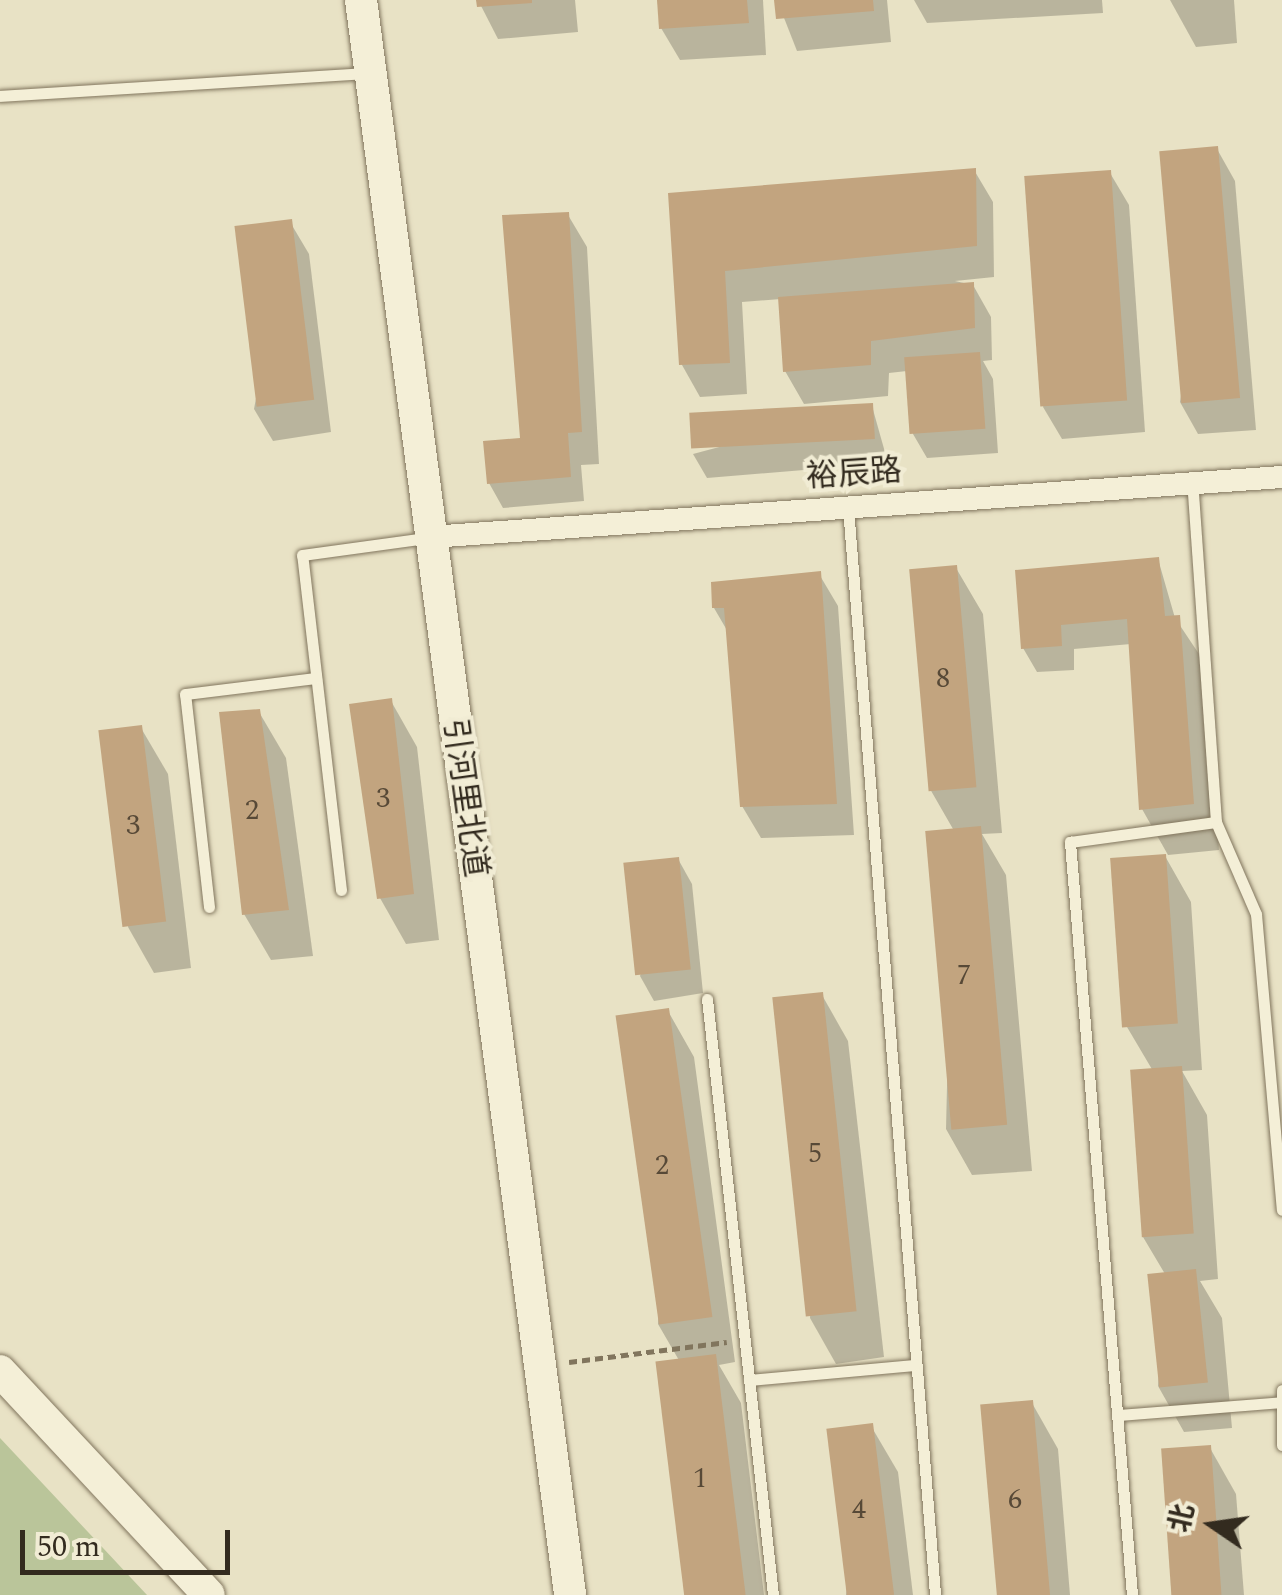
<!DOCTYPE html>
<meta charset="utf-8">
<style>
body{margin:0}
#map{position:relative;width:1282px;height:1595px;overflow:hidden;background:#e8e2c5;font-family:Spectral,"Noto Sans SC",serif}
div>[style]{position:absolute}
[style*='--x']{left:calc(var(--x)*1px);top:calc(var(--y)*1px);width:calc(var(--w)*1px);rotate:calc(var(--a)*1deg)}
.green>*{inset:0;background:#bac59a}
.shadow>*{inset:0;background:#0003}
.building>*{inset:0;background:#c2a47f;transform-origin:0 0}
.path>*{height:5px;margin-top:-2.5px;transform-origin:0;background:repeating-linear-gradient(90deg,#81755d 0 8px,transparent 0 13px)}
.roads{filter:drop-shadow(0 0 2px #81755d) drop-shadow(0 0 2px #81755d)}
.lane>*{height:11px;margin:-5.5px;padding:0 5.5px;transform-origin:5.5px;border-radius:5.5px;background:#f4efd7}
.street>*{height:22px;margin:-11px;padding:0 11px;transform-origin:11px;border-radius:11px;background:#f4efd7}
.secondary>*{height:32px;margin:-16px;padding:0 16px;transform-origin:16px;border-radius:16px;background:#f4efd7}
span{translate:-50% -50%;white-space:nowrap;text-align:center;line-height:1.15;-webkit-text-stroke:8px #f1ecd4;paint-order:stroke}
.number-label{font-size:28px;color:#574937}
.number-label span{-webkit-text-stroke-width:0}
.street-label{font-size:32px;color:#332b1f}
.north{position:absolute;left:1162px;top:1475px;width:100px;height:100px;-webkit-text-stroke:8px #f1ecd4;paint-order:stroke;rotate:283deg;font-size:28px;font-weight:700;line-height:40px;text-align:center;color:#332b1f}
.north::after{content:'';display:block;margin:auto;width:35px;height:45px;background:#332b1f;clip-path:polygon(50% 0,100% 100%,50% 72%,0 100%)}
.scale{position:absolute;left:20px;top:1530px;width:210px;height:45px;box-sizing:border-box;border:5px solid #332b1f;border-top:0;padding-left:12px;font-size:30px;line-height:35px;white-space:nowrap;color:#332b1f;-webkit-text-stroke:8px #f1ecd4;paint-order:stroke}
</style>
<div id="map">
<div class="green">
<div style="clip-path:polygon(0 1438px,147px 1595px,0 1595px)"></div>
</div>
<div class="shadow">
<div style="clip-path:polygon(478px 0,575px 0,578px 32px,498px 39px)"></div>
<div style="clip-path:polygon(660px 0,763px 0,766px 55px,680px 60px,661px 28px)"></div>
<div style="clip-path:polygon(777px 0,887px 0,891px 42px,797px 51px)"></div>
<div style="clip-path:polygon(914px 0,1102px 0,1103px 13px,927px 23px)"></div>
<div style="clip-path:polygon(1170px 0,1234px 0,1237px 43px,1196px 47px)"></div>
<div style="clip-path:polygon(1217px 149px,1235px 181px,1256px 430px,1198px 434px,1180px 402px)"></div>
<div style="clip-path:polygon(974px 170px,993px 202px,994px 277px,955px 281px,973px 285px,991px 317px,992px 360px,983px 361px,993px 379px,998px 453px,927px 458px,913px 434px,907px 371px,889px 373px,888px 396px,804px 404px,785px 371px,781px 299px,742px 302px,747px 394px,700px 397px,682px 365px,671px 195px)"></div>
<div style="clip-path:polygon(1110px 173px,1129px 205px,1145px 432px,1062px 439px,1043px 407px)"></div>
<div style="clip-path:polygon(568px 215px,587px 247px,599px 464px,581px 465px,584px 501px,503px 508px,489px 483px,523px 440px)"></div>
<div style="clip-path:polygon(290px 222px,309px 254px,331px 432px,273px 441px,254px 409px)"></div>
<div style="clip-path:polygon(872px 406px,888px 463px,707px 478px,693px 454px)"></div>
<div style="clip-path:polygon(1158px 559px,1175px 618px,1205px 663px,1219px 850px,1168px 855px,1142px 809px,1131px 644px,1074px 649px,1074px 670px,1037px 672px,1023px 648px)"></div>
<div style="clip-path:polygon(956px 568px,983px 614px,1002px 833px,982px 834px,1006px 875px,1032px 1171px,972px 1175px,946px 1129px,953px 829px,930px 789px)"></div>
<div style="clip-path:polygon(819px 574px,838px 606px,854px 835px,761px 838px,742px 806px,728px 632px,714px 608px)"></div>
<div style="clip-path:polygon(391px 701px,417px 747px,439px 940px,406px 944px,380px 898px)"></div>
<div style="clip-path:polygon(259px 712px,286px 758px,313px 956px,271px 960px,244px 914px)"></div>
<div style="clip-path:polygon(141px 728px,168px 774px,191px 968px,154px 973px,128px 927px)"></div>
<div style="clip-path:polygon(1165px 856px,1191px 902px,1202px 1070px,1182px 1071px,1207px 1115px,1218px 1279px,1200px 1281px,1222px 1318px,1232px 1428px,1184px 1432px,1158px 1386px,1165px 1274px,1143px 1237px,1153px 1071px,1127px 1027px)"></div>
<div style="clip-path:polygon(678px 859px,692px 884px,703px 993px,654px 1001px,640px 976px)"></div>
<div style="clip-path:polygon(822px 995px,848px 1041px,884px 1357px,836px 1364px,810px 1318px)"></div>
<div style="clip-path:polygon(668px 1011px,694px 1057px,735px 1362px,719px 1365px,741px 1403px,764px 1595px,685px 1595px,680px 1362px,658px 1324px)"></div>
<div style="clip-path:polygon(1032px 1403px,1058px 1449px,1070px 1595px,999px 1595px)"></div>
<div style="clip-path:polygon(871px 1426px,898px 1472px,913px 1595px,846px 1595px)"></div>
<div style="clip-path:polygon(1210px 1448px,1236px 1494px,1244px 1595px,1175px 1595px)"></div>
</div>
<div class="building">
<div style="clip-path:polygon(476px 0,532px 0,532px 3px,477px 7px)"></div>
<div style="clip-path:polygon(657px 0,747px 0,749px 23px,659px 29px)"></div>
<div style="clip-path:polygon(774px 0,873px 0,874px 11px,776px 19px)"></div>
<div style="left:1218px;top:146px;width:253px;height:59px;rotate:85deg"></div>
<div style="clip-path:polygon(976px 168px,977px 246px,725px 271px,730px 363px,679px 365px,668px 193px)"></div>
<div style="left:1111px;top:170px;width:231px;height:87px;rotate:86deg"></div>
<div style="clip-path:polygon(569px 212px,582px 432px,568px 433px,571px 477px,487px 484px,483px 441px,520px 438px,502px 215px)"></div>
<div style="left:292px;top:219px;width:182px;height:58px;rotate:83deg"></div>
<div style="clip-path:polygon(974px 282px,975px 328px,871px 341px,871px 365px,783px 372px,778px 297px)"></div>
<div style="left:980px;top:352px;width:77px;height:76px;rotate:86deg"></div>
<div style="left:873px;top:403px;width:36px;height:184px;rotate:87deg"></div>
<div style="clip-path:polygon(1159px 557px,1165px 616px,1180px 615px,1194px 804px,1139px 810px,1127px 619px,1061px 625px,1062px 646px,1021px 649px,1015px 570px)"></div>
<div style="left:957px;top:565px;width:223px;height:48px;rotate:85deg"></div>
<div style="clip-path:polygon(821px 571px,837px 804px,740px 807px,724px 608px,712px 608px,711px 582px)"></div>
<div style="clip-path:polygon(392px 698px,414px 894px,377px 899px,349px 704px)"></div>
<div style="clip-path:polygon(260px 709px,289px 910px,242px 915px,219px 712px)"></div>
<div style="left:142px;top:725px;width:198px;height:44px;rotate:83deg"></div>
<div style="left:981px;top:826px;width:300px;height:56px;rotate:85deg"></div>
<div style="left:1166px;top:854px;width:170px;height:56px;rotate:86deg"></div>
<div style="left:679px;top:857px;width:113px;height:56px;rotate:84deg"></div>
<div style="left:823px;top:992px;width:321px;height:51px;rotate:84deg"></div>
<div style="left:669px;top:1008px;width:312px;height:54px;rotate:82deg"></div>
<div style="left:1182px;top:1066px;width:168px;height:52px;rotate:86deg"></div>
<div style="left:1196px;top:1269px;width:114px;height:49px;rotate:84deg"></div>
<div style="left:716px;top:1354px;width:243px;height:61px;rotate:83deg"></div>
<div style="left:1033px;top:1400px;width:196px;height:53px;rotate:85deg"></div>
<div style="left:873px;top:1423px;width:173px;height:47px;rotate:83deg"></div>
<div style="left:1211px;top:1445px;width:150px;height:50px;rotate:86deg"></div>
</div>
<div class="path">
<div style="--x:569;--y:1362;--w:159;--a:-7.2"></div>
</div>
<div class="roads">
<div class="lane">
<div style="--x:0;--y:96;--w:370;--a:-3.6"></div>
<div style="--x:848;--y:508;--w:1090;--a:85.42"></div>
<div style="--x:1216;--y:822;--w:100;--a:66.5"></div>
<div style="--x:1256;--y:914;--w:297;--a:85"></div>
<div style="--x:341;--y:890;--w:337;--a:-96.6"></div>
<div style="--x:302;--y:555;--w:125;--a:-7.8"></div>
<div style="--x:209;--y:907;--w:214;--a:-96.4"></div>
<div style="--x:185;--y:694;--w:132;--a:-7"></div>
<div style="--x:707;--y:999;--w:600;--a:83.68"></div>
<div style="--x:749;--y:1380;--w:166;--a:-5.2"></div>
<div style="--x:1282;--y:1390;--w:55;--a:90"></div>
<div style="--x:1118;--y:1415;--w:165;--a:-4.5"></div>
<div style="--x:1132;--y:1595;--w:756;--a:-94.71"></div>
<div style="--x:1070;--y:842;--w:147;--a:-7.8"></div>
<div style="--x:1216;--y:822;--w:340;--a:-94"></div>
</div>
<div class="street">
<div style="--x:430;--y:537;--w:854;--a:-4.03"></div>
</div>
<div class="secondary">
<div style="--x:361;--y:0;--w:1609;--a:82.53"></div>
<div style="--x:0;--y:1371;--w:306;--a:47"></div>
</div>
</div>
<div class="number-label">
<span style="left:943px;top:679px">8</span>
<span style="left:383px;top:799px">3</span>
<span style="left:252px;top:811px">2</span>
<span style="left:133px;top:826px">3</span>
<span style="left:964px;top:976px">7</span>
<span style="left:815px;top:1154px">5</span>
<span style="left:662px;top:1166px">2</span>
<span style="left:700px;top:1479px">1</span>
<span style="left:1015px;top:1500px">6</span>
<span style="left:859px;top:1510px">4</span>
</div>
<div class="street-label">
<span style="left:854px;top:475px;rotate:-4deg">裕辰路</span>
<span style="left:464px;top:798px;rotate:82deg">引河里北道</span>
</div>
<div class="north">北</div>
<div class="scale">50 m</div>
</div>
